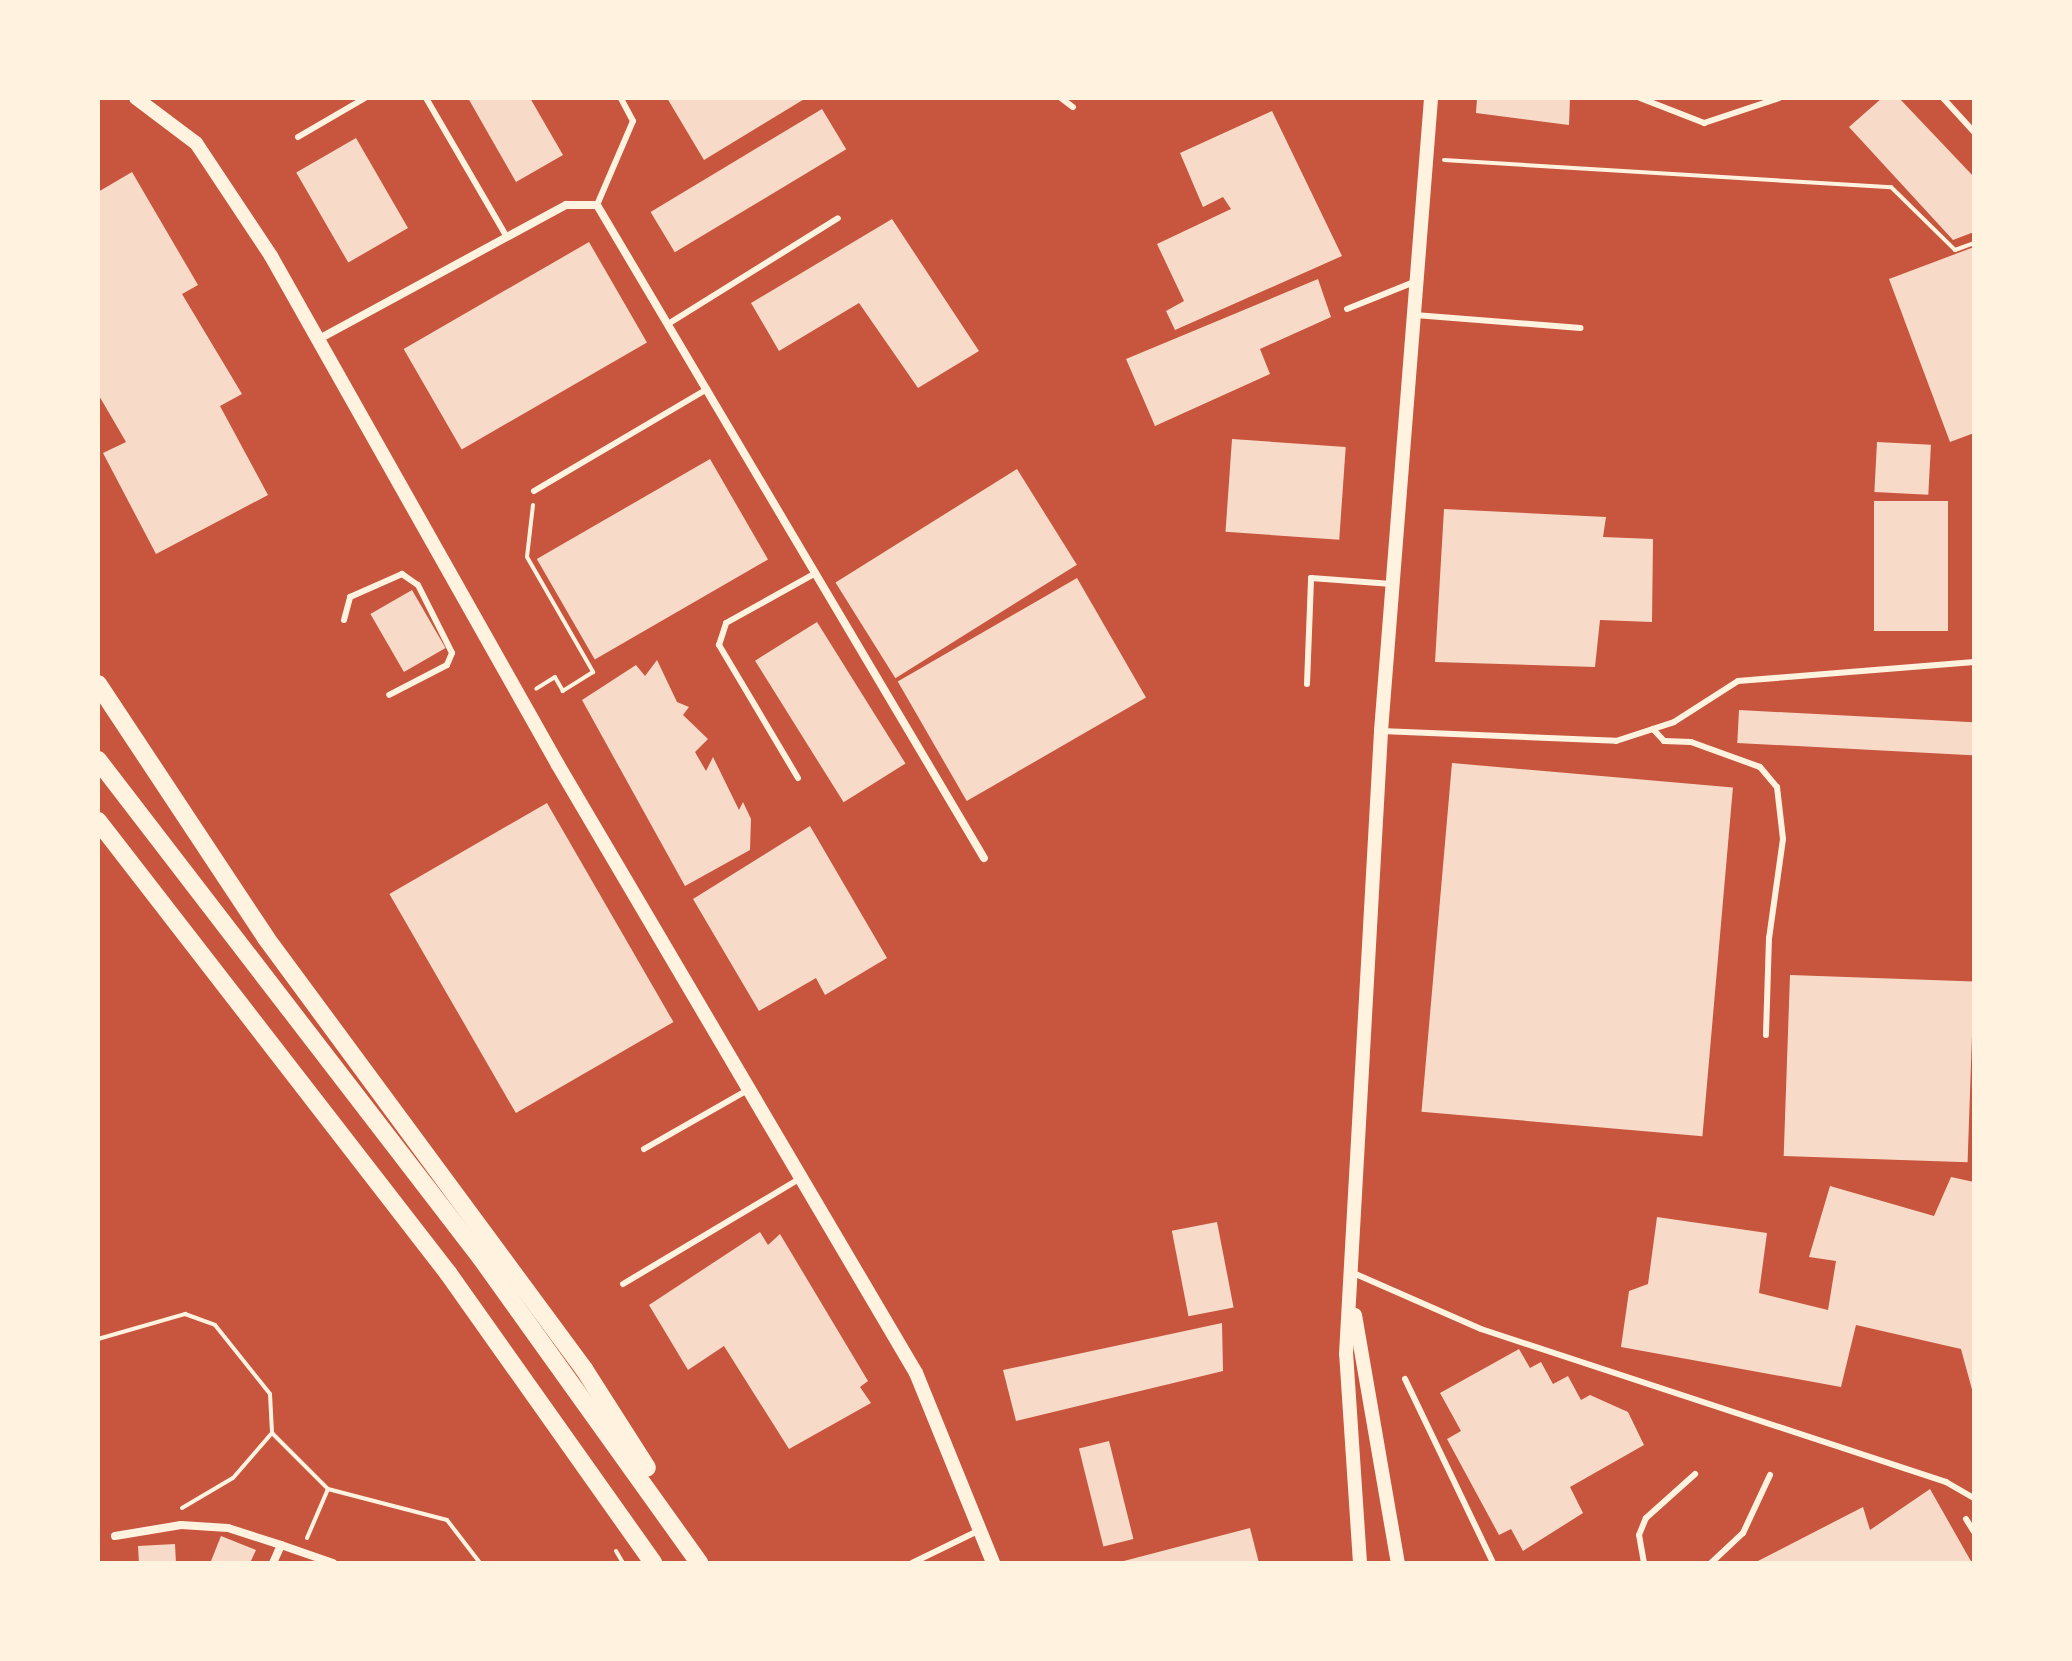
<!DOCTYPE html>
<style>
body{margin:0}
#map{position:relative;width:2072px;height:1661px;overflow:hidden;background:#c8553d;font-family:Rubik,sans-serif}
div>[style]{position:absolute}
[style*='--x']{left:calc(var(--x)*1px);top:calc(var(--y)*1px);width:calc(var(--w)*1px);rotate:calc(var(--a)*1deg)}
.building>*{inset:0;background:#f7dbc8;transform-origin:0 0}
.path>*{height:4px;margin:-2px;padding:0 2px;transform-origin:2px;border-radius:2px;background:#fff3e0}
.service>*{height:6px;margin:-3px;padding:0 3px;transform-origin:3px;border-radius:3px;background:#fff3e0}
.minor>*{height:8px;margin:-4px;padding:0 4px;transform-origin:4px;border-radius:4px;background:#fff3e0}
.tertiary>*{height:14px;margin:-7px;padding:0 7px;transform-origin:7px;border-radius:7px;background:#fff3e0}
.trunk>*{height:18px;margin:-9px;padding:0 9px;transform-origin:9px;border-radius:9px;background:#fff3e0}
span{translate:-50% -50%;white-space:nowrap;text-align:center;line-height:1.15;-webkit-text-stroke:6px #fff3e0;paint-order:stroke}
.frame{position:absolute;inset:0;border:100px solid #fff3e0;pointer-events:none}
</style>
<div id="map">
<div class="building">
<div style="clip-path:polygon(468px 98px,530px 98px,563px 155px,516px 182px)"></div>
<div style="clip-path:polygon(667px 98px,806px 98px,704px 160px)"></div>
<div style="clip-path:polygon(1477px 98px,1570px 98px,1569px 125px,1476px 113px)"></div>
<div style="clip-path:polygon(1882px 98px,1899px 98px,1974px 177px,1974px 232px,1953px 240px,1849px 127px)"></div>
<div style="left:822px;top:109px;width:47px;height:200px;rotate:59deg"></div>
<div style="clip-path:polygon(1272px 111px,1342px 256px,1175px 330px,1166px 311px,1184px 301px,1157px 244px,1231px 209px,1223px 197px,1203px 207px,1180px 153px)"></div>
<div style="left:356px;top:138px;width:104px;height:69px;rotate:60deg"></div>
<div style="clip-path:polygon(132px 172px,198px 285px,182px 294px,242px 394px,220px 406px,268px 495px,156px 554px,103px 453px,126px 442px,98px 394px,98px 192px)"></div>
<div style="clip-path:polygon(892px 219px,979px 351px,918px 388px,859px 303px,779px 351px,751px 303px)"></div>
<div style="left:589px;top:242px;width:116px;height:214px;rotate:60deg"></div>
<div style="clip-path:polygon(1974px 247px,1974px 433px,1950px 442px,1889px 279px)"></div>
<div style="clip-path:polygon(1318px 279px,1331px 317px,1260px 349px,1270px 374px,1155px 426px,1126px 359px)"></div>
<div style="left:1232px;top:439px;width:114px;height:93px;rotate:4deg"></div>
<div style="left:1877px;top:442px;width:54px;height:50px;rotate:3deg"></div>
<div style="left:710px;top:459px;width:116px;height:200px;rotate:60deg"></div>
<div style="left:1017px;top:469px;width:113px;height:214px;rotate:58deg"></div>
<div style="left:1874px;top:501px;width:74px;height:130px"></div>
<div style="clip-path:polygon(1444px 509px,1606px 517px,1603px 537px,1653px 539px,1652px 622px,1600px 620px,1595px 667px,1435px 662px)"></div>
<div style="left:1077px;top:578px;width:138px;height:207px;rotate:60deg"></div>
<div style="left:412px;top:590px;width:67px;height:48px;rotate:60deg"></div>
<div style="left:817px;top:622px;width:167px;height:73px;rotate:58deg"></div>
<div style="clip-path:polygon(657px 660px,677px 702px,689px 707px,683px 715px,708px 739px,695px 752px,706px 771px,713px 757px,739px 810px,743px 802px,751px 819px,750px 850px,685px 886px,582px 700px,636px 665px,645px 676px)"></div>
<div style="left:1739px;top:710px;width:235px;height:33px;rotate:3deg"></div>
<div style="left:1452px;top:763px;width:282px;height:350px;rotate:5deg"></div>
<div style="left:547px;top:803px;width:253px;height:182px;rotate:60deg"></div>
<div style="clip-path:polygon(810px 826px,887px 958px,825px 995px,816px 978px,759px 1011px,693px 899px)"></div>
<div style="left:1790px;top:975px;width:184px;height:181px;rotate:2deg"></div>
<div style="clip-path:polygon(1951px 1177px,1974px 1182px,1974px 1397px,1961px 1349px,1856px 1325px,1841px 1387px,1621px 1347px,1629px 1291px,1648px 1284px,1657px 1217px,1767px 1233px,1759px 1293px,1828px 1310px,1836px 1261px,1809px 1257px,1830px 1186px,1934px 1216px)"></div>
<div style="left:1217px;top:1222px;width:87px;height:46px;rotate:79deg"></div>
<div style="clip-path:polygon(760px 1232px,768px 1245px,780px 1234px,868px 1381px,860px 1387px,871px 1403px,789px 1449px,724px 1346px,688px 1370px,649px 1305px)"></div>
<div style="clip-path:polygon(1222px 1323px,1223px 1371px,1016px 1421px,1003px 1370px)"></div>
<div style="clip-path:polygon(1519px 1349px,1530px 1368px,1541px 1362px,1553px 1384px,1568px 1376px,1581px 1400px,1590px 1395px,1628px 1412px,1644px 1445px,1570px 1487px,1583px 1513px,1523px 1551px,1511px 1529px,1499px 1535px,1447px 1439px,1461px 1431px,1440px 1393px)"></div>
<div style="left:1109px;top:1441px;width:101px;height:31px;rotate:76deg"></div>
<div style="clip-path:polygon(1930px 1489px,1972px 1563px,1754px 1563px,1863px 1507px,1870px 1530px)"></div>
<div style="clip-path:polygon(1250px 1528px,1259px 1563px,1120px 1563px,1120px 1562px)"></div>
<div style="clip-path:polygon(221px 1536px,256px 1550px,250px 1563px,211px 1561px)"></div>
<div style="left:175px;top:1544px;width:19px;height:37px;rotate:87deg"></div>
</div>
<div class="path">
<div style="--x:1444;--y:160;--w:448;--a:3.5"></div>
<div style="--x:1891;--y:187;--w:90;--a:44.5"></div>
<div style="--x:1955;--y:250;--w:20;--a:-20"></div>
<div style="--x:533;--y:505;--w:52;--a:96.6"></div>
<div style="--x:527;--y:557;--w:133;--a:60.1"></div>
<div style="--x:593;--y:672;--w:36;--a:148"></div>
<div style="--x:563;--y:691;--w:16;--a:-120"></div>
<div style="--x:555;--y:677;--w:22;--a:148"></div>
<div style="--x:98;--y:1339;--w:91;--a:-16"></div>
<div style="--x:185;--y:1314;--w:32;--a:20"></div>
<div style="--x:215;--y:1325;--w:88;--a:51.4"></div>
<div style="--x:270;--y:1394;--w:39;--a:87"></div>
<div style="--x:272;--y:1433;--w:79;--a:45"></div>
<div style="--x:328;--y:1489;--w:123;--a:14.6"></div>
<div style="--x:447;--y:1520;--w:54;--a:52.5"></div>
<div style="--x:182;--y:1508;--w:59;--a:-30.5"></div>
<div style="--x:233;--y:1478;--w:60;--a:-49.1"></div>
<div style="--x:307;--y:1538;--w:53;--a:-66.8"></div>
<div style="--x:616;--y:1551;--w:14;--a:60"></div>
</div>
<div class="service">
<div style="--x:426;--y:98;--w:161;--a:59.8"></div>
<div style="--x:1061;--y:98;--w:15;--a:37"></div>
<div style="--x:1640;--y:98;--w:69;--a:21.3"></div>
<div style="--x:1704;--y:123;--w:79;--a:-18.4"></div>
<div style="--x:1943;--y:98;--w:46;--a:47.6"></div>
<div style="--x:298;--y:137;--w:78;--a:-30.2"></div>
<div style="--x:597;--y:205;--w:91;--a:-66.8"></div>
<div style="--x:633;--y:121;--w:26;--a:-118"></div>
<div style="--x:1347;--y:309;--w:72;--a:-21.9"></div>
<div style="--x:1415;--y:315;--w:166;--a:4.5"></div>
<div style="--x:668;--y:324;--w:200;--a:-31.9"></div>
<div style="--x:534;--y:491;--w:201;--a:-30.5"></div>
<div style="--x:344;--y:620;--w:24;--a:-75"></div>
<div style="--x:350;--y:597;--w:57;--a:-23.9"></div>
<div style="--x:402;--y:574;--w:19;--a:35"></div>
<div style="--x:418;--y:585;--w:76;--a:63.4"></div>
<div style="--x:452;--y:653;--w:13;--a:113"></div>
<div style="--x:447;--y:665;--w:65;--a:152.7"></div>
<div style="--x:1307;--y:684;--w:106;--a:-87.8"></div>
<div style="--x:1311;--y:578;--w:81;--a:4.2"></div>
<div style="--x:1653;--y:729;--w:16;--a:47"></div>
<div style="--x:1664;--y:741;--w:27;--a:2"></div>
<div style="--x:1691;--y:742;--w:73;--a:19.9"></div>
<div style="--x:1760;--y:767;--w:26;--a:50"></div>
<div style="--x:1777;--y:787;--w:52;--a:83.4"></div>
<div style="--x:1783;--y:839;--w:100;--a:98"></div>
<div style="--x:1769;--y:938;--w:97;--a:91.8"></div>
<div style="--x:1381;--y:731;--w:235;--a:2.4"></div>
<div style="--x:1616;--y:741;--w:61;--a:-18.1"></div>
<div style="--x:1674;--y:722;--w:76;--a:-32.6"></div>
<div style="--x:1738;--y:681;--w:237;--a:-4.6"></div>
<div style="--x:798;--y:778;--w:155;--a:-120.7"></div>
<div style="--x:719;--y:645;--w:23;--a:-72"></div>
<div style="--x:726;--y:623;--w:103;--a:-29.1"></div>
<div style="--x:644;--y:1149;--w:120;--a:-29.6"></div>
<div style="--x:1351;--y:1272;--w:142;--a:23.7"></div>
<div style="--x:1481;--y:1329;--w:490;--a:18.2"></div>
<div style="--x:1946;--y:1482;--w:32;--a:30"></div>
<div style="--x:623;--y:1284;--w:205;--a:-30.8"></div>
<div style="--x:1405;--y:1379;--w:204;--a:64.4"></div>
<div style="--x:1966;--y:1519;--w:15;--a:58"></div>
<div style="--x:912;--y:1563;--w:76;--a:-25.9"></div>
<div style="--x:1644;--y:1563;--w:28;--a:-100"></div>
<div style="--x:1639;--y:1535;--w:18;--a:-68"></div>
<div style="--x:1646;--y:1518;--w:66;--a:-41.9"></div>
<div style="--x:1711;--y:1563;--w:44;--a:-43.2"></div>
<div style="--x:1743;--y:1533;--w:64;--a:-65"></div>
</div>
<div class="minor">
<div style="--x:319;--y:339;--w:281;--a:-28.5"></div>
<div style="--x:566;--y:205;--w:31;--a:0"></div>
<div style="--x:597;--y:205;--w:759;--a:59.35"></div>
<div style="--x:115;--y:1536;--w:67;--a:-9.5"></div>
<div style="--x:181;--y:1525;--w:47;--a:3.7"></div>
<div style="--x:228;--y:1528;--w:56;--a:17.8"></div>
<div style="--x:281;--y:1545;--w:20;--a:114"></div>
<div style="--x:281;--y:1545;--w:55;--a:19.1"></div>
</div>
<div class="tertiary">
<div style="--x:136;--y:98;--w:75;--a:36.9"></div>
<div style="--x:196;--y:143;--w:136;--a:56.4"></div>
<div style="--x:271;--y:256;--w:584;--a:60.58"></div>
<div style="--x:558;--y:765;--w:706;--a:59.51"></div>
<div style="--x:916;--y:1373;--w:205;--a:67.9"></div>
<div style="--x:1355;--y:1315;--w:252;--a:80.2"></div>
<div style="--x:1360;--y:1563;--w:209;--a:-93.8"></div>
<div style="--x:1346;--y:1354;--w:624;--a:-86.78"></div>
<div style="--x:1381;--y:731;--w:635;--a:-85.48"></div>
</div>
<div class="trunk">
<div style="--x:98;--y:684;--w:305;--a:56.5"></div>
<div style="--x:266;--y:938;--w:536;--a:53.58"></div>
<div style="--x:584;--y:1369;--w:117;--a:57.5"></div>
<div style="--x:98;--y:760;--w:628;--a:52.44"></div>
<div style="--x:481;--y:1258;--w:375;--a:54.4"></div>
<div style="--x:98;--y:821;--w:572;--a:52.25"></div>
<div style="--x:448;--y:1273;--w:355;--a:54.7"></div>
</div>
<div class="frame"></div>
</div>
